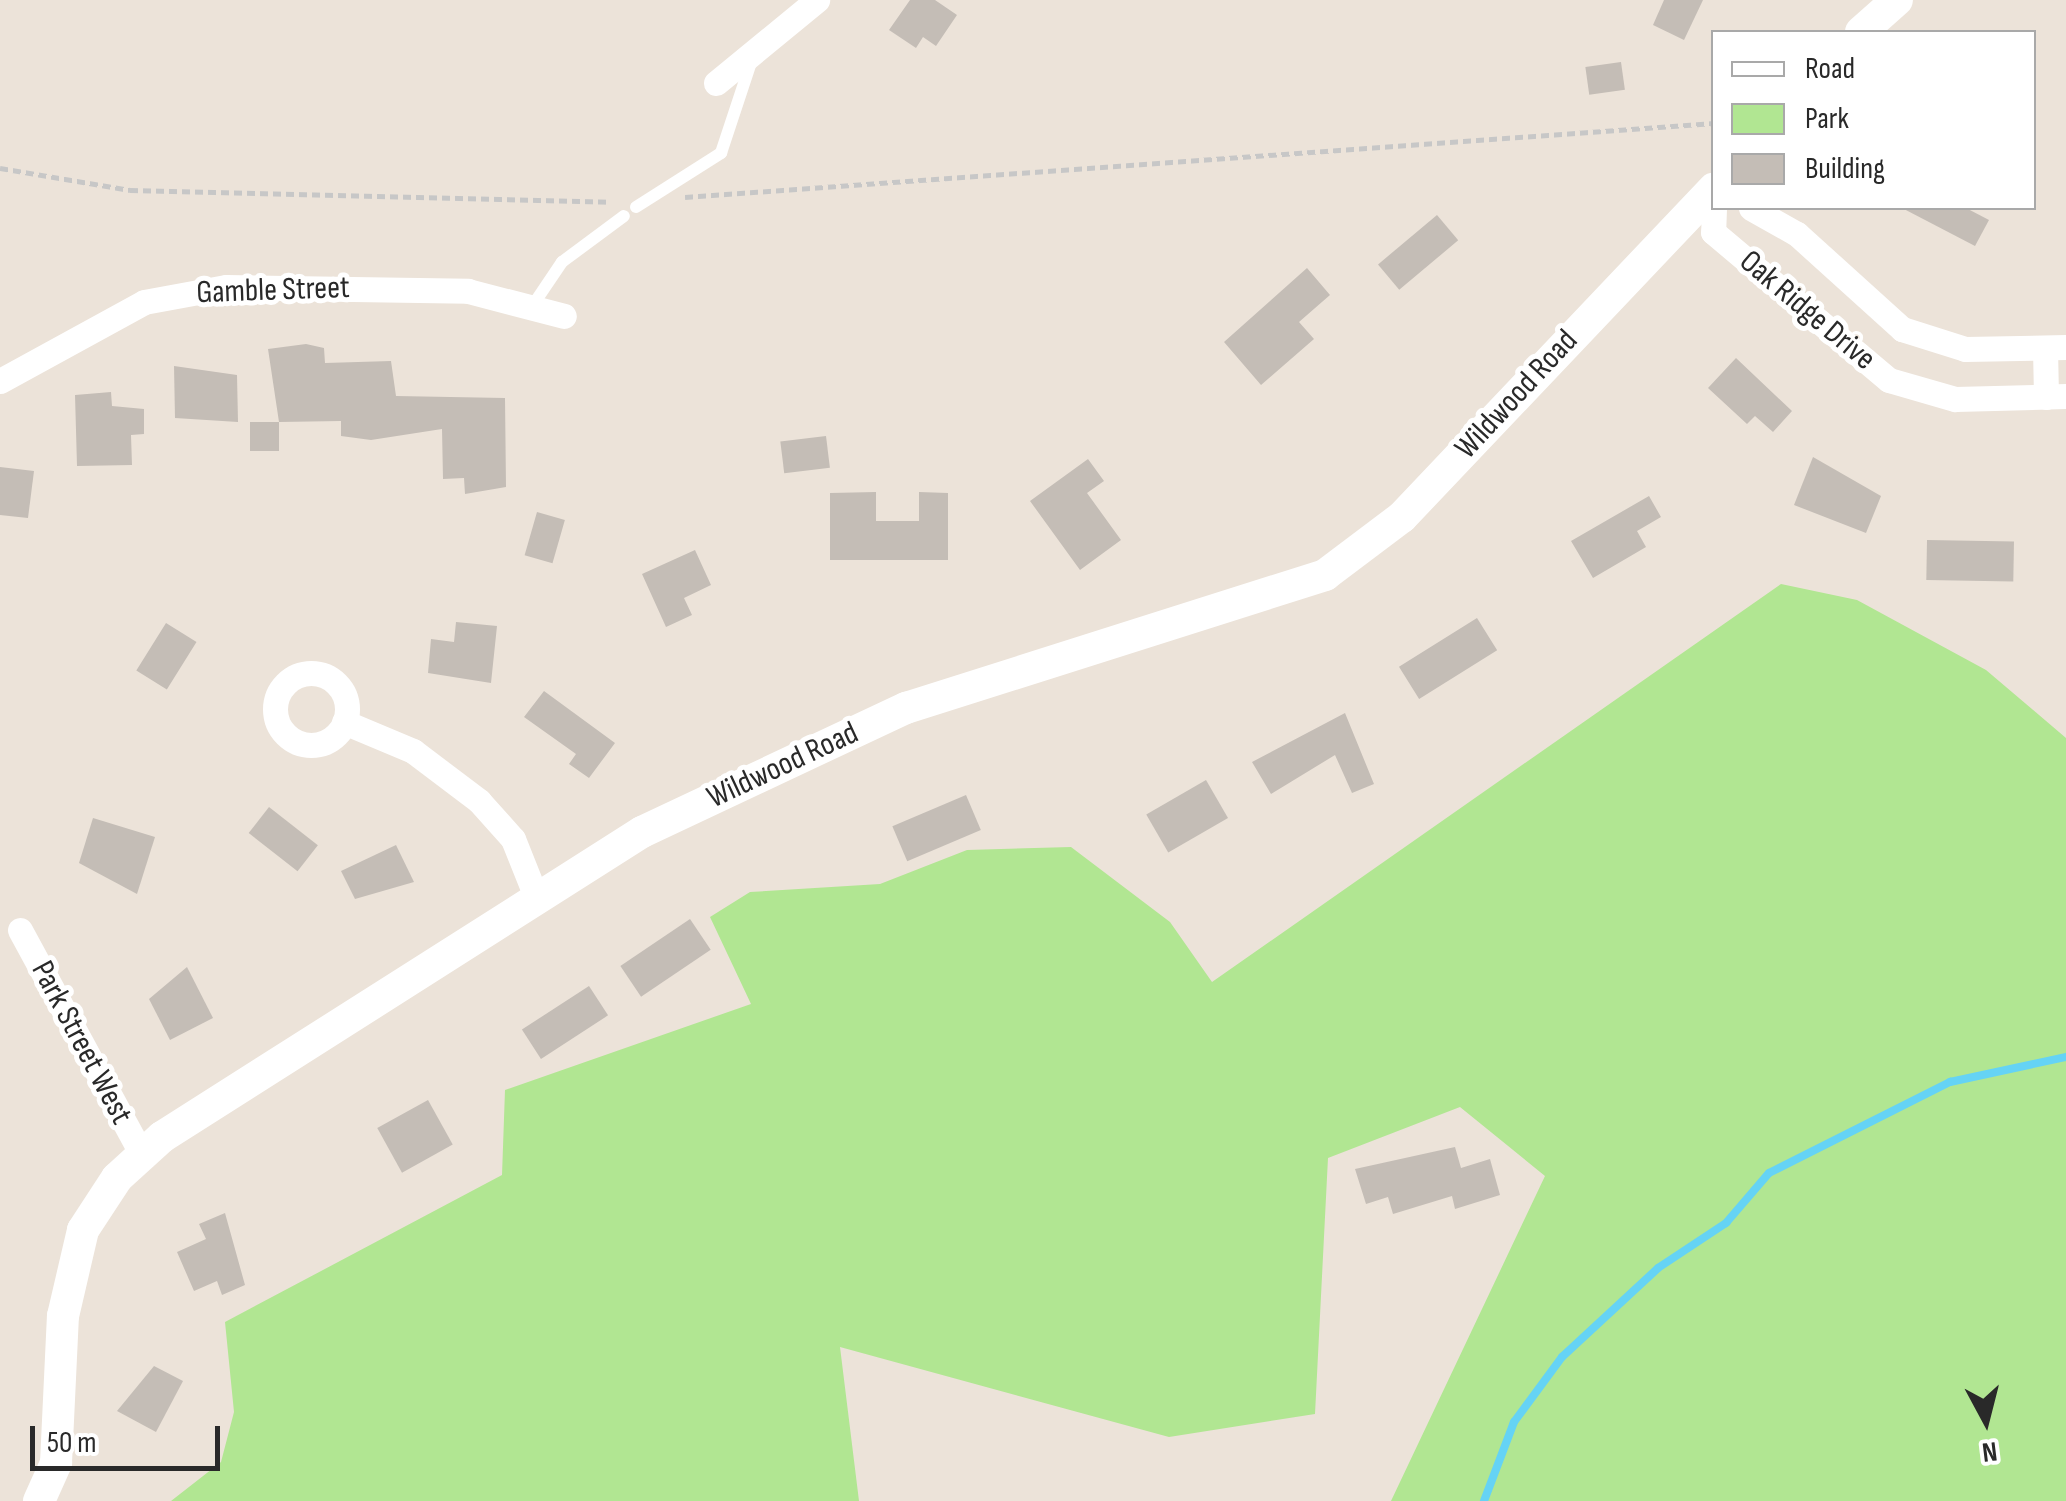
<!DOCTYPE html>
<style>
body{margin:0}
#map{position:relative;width:2066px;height:1501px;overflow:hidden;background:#ece3d9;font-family:"Sofia Sans Condensed",sans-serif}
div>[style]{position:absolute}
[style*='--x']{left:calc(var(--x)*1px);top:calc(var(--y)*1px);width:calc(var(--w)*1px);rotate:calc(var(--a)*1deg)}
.green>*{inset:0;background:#b1e692}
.stream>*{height:8px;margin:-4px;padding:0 4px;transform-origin:4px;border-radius:4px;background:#65d3f5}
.building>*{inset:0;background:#c4bdb6;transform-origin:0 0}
.path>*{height:5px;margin-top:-2.5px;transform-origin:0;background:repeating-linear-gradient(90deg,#c7c7c7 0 8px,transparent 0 13px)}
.service>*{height:12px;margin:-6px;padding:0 6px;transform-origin:6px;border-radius:6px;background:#fff}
.minor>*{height:25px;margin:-12.5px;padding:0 12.5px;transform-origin:12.5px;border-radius:12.5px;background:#fff}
.minor>.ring{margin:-12.5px;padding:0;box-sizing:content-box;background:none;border:25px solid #fff;border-radius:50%}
.tertiary>*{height:32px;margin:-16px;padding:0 16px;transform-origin:16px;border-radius:16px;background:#fff}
span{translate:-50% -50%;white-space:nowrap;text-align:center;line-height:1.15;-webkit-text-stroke:10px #fff;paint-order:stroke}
.street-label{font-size:32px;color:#292929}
.legend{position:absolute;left:1711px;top:30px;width:325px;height:180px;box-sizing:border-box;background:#fff;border:2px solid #a9a9a9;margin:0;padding:12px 18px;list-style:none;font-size:30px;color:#292929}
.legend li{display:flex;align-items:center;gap:20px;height:50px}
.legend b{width:50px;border:2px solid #a9a9a9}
.north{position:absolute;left:1936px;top:1371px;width:100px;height:100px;-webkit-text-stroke:8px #fff;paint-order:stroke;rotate:173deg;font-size:28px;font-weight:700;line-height:40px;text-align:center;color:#292929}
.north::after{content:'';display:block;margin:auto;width:35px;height:45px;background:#292929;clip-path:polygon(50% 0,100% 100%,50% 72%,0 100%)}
.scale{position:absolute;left:30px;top:1426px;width:190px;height:45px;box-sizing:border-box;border:5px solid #292929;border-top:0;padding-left:12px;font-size:30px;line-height:35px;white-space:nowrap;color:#292929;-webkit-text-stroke:8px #fff;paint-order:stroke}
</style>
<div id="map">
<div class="green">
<div style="clip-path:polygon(1781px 584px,1857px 600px,1986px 670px,2066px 738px,2066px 1501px,1391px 1501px,1545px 1176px,1460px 1107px,1328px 1158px,1315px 1414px,1169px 1437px,840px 1347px,859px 1501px,171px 1501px,221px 1462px,234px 1412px,225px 1322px,502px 1175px,505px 1090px,751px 1004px,710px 917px,750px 892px,880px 884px,967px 850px,1071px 847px,1170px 922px,1212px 982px)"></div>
</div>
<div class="stream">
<div style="--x:1484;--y:1501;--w:85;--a:-69.2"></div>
<div style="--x:1514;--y:1422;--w:81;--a:-53.6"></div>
<div style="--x:1562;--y:1357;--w:131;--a:-42.8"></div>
<div style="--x:1658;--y:1268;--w:82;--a:-33.5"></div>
<div style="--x:1726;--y:1223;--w:66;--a:-49.3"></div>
<div style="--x:1769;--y:1173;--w:203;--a:-26.7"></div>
<div style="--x:1950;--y:1082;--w:119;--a:-12.2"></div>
</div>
<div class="building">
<div style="clip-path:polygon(910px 0,935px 0,957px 15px,936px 46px,923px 37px,916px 48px,889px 30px)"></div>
<div style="clip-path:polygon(1664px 0,1703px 0,1684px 40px,1653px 25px)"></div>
<div style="left:1621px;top:62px;width:28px;height:36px;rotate:82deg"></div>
<div style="clip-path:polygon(1902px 208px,1966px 208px,1989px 220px,1975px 246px)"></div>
<div style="left:1437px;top:215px;width:33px;height:77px;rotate:50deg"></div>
<div style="clip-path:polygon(1307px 268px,1330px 295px,1299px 322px,1314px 339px,1261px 385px,1224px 342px)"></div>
<div style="clip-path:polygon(306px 344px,324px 348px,325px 363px,391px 361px,396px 396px,505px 398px,506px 487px,465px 494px,464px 478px,443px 479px,442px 429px,371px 440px,341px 436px,341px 421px,279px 422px,268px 349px)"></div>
<div style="clip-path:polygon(1736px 358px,1792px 411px,1773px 432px,1755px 416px,1747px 424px,1708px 388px)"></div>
<div style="clip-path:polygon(174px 366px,237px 375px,238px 422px,175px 418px)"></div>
<div style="clip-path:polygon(111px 392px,112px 406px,144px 409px,144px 434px,131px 435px,132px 465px,77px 466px,75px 395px)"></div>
<div style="left:279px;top:422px;width:29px;height:29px;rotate:90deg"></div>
<div style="left:826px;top:436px;width:32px;height:46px;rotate:83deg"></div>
<div style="clip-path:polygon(1813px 457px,1881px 496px,1866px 533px,1794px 505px)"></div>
<div style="clip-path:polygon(1088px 459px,1104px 481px,1087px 493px,1121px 540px,1080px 570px,1030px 501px)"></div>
<div style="clip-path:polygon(0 467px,34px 471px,28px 518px,0 515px)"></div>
<div style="clip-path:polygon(876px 492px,876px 521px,919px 521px,919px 492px,948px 493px,948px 560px,830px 560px,830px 493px)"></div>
<div style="clip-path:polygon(1649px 496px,1661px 517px,1637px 531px,1646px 547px,1593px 578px,1571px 541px)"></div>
<div style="left:537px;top:512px;width:29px;height:45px;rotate:16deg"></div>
<div style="left:1927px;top:540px;width:87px;height:40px;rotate:1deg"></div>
<div style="clip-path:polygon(695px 550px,711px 585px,684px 598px,692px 615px,666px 627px,642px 574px)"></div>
<div style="left:1477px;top:618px;width:38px;height:92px;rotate:58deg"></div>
<div style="clip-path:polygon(456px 622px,497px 626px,491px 683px,428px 673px,431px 639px,454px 642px)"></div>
<div style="left:166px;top:623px;width:36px;height:56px;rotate:32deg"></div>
<div style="clip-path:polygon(544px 691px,615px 743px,589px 778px,569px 764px,576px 754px,524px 717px)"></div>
<div style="clip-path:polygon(1345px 713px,1374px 784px,1352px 793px,1335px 755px,1271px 794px,1252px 762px)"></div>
<div style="left:1206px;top:780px;width:44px;height:69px;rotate:60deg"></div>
<div style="left:966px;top:795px;width:38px;height:80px;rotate:67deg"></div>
<div style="left:269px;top:807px;width:62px;height:33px;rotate:38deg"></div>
<div style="clip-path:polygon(93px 818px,155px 837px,137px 894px,79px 863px)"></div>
<div style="clip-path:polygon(396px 845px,414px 882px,355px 899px,341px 871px)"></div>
<div style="left:690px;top:919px;width:37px;height:84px;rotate:56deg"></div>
<div style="clip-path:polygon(187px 967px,213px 1018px,170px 1040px,149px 999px)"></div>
<div style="left:589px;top:986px;width:35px;height:80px;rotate:57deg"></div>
<div style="left:428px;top:1100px;width:51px;height:58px;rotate:61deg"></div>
<div style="clip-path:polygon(1455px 1147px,1461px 1168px,1490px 1159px,1500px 1195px,1455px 1209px,1452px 1196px,1393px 1214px,1388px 1197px,1366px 1204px,1355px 1169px)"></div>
<div style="clip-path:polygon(225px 1213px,245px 1285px,222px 1295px,217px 1281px,194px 1291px,177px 1252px,206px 1239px,199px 1224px)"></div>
<div style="clip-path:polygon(154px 1366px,183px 1381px,156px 1432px,117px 1411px)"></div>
</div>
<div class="path">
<div style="--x:0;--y:168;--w:132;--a:9.6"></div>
<div style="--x:130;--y:190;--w:480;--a:1.4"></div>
<div style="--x:685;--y:197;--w:1032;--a:-4.11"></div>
</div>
<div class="service">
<div style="--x:636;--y:207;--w:101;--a:-32.4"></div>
<div style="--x:721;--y:153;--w:99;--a:-71.7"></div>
<div style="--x:533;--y:305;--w:52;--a:-56"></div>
<div style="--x:562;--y:262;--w:77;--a:-36.6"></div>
</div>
<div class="minor">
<div style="--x:716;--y:83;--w:131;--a:-39.4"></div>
<div style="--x:1714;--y:208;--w:24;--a:92"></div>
<div style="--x:1713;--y:232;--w:230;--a:40.1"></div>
<div style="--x:1889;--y:380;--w:69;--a:16.1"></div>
<div style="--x:1955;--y:399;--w:111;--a:-1.5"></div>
<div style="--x:1751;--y:208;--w:53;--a:29.5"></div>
<div style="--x:1797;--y:234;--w:142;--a:42.1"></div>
<div style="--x:1902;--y:329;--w:66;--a:17.6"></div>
<div style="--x:1965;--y:349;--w:101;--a:-1.1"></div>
<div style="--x:2045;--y:348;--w:49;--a:88.8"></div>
<div style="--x:0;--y:381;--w:164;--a:-28.7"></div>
<div style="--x:144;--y:302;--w:83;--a:-10.4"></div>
<div style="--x:226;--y:287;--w:242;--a:0.9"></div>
<div style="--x:468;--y:291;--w:99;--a:14.6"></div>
<div class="ring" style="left:275px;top:673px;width:47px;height:47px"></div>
<div style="--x:344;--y:722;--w:75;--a:22.8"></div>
<div style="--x:413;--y:751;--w:83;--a:37.1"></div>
<div style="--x:479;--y:801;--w:51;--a:48.2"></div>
<div style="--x:513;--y:839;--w:59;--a:68.2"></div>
<div style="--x:20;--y:930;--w:256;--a:61.5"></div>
</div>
<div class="tertiary">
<div style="--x:1861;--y:32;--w:48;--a:-41.6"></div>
<div style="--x:39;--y:1501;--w:42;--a:-65.9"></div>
<div style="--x:56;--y:1463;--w:147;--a:-87.3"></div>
<div style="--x:63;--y:1316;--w:88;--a:-76.9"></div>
<div style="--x:83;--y:1230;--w:62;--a:-56.8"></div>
<div style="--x:117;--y:1178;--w:61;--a:-42.3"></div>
<div style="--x:162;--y:1137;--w:569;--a:-32.43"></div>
<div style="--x:642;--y:832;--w:292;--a:-25.2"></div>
<div style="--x:906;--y:708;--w:440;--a:-17.6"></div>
<div style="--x:1325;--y:575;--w:96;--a:-37"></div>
<div style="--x:1402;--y:517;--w:453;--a:-46.5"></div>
</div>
<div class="street-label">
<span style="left:273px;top:291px;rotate:-2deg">Gamble Street</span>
<span style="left:1807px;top:311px;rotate:40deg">Oak Ridge Drive</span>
<span style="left:1517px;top:395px;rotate:-47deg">Wildwood Road</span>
<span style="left:783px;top:766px;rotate:-25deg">Wildwood Road</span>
<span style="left:81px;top:1043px;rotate:62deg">Park Street West</span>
</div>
<ul class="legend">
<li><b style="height:12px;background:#fff"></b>Road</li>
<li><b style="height:28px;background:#b1e692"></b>Park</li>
<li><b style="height:28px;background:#c4bdb6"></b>Building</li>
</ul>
<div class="north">N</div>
<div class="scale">50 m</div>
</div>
